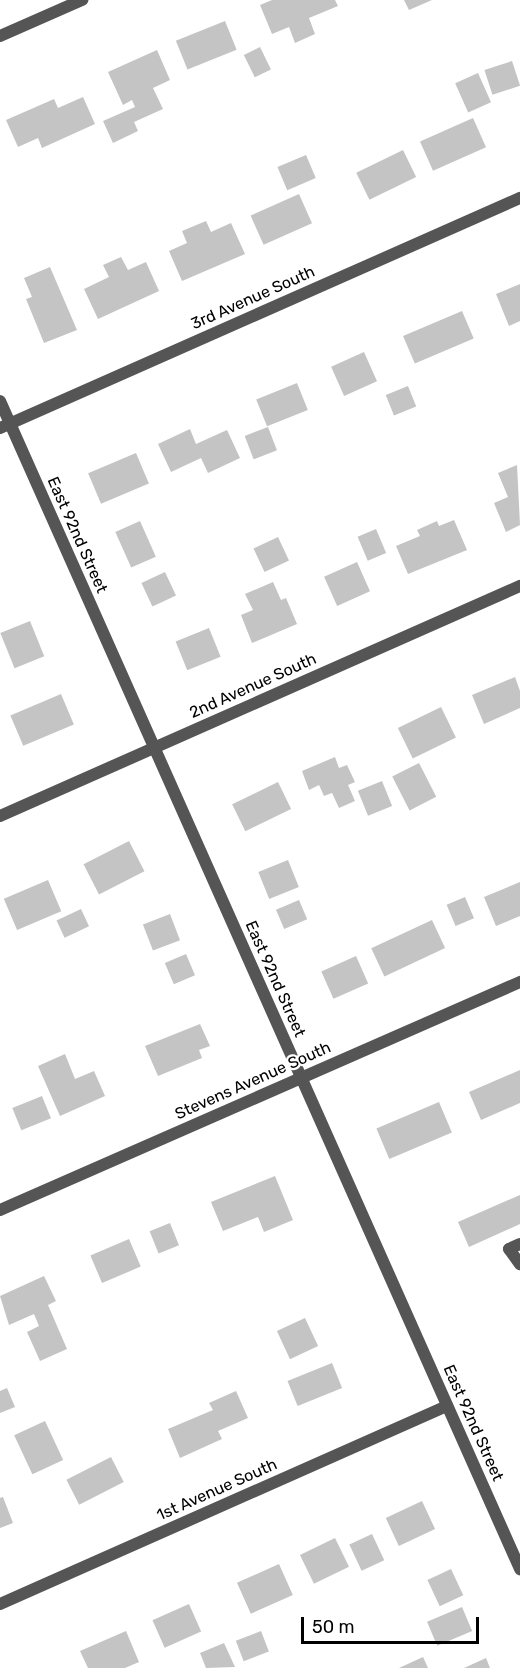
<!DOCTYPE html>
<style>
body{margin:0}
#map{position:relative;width:520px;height:1668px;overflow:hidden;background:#fff;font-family:Rubik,sans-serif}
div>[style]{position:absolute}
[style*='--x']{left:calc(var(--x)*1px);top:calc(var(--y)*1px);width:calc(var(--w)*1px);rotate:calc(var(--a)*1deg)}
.building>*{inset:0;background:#c4c4c4;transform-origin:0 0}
.service>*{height:12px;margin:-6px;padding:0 6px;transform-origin:6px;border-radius:6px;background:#555}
.minor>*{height:12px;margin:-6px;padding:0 6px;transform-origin:6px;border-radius:6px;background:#555}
span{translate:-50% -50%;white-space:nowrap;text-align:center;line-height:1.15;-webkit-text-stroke:4.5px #fff;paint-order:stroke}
.street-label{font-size:16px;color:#000}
.scale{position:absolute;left:301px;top:1617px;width:178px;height:27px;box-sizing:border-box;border:3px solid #000;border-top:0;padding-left:8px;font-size:18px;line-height:21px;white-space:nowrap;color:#000;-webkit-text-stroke:4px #fff;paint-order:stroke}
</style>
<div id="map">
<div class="building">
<div style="clip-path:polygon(272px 0,335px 0,338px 6px,309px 18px,315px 34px,295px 43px,289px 27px,272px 34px,260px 5px)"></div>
<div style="clip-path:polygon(404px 0,432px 0,409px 10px)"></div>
<div style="left:225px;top:21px;width:31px;height:53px;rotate:68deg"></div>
<div style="left:260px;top:47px;width:25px;height:18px;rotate:64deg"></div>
<div style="clip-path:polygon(157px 50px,170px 80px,153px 88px,163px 109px,134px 122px,138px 131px,113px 143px,103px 121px,135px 107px,132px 100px,123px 105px,108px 72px)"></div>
<div style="left:512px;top:61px;width:26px;height:29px;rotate:72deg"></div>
<div style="left:478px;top:73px;width:32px;height:25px;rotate:66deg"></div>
<div style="clip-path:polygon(83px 97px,95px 124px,42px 148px,38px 138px,18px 147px,6px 120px,54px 99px,58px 108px)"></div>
<div style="left:473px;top:118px;width:32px;height:58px;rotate:66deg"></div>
<div style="left:403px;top:150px;width:30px;height:52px;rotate:64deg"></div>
<div style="left:306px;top:155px;width:25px;height:31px;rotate:67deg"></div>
<div style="left:299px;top:194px;width:32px;height:53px;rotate:66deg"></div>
<div style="clip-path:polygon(206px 221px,211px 232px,231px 223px,245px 254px,182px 281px,169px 251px,187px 243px,182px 231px)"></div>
<div style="clip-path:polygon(121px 257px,128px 270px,146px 262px,159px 291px,98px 319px,84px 289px,109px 277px,103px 265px)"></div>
<div style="clip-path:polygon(50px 267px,77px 330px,44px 343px,26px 299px,32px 297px,24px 278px)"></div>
<div style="clip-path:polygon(520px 284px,520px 321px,509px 326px,496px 294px)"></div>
<div style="left:462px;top:311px;width:30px;height:64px;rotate:67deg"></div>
<div style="left:364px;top:352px;width:32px;height:36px;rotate:66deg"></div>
<div style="left:297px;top:383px;width:29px;height:44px;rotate:68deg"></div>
<div style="left:408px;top:386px;width:22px;height:24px;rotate:68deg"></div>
<div style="left:268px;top:427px;width:25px;height:25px;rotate:69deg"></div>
<div style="clip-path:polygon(190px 429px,196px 444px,227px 430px,240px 458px,208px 473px,201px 458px,171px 472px,158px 444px)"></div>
<div style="left:136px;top:453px;width:33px;height:52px;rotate:67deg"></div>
<div style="clip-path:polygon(517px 465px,520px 525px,506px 532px,494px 503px,508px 497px,498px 473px)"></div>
<div style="clip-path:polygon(454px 520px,467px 550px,408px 574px,396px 546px,420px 536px,417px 530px,437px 521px,439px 526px)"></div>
<div style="left:140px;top:521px;width:39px;height:27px;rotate:66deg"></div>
<div style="left:376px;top:529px;width:26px;height:20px;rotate:67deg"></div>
<div style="left:278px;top:537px;width:26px;height:27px;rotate:65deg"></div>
<div style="left:357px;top:562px;width:32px;height:36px;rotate:66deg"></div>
<div style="left:165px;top:572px;width:26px;height:26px;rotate:65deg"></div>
<div style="clip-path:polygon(273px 582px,281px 600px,286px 598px,297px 624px,252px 643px,241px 615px,253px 610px,245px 594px)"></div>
<div style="left:30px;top:621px;width:38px;height:32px;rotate:68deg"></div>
<div style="left:209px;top:628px;width:31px;height:36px;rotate:68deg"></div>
<div style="clip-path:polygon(515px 677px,520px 691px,520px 708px,484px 724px,472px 695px)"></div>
<div style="left:61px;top:694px;width:33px;height:55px;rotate:67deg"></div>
<div style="left:441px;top:707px;width:34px;height:48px;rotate:64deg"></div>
<div style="clip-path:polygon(335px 757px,339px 768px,347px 765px,355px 782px,348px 785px,355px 801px,339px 808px,332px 793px,324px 796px,319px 785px,309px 790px,302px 771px)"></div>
<div style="left:419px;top:763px;width:38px;height:30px;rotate:63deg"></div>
<div style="left:382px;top:781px;width:27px;height:26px;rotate:68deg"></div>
<div style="left:278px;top:782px;width:30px;height:51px;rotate:64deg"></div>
<div style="left:129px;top:841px;width:34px;height:51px;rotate:63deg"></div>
<div style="left:288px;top:860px;width:29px;height:32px;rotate:68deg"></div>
<div style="left:48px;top:880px;width:34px;height:48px;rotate:67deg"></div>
<div style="clip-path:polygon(520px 882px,520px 916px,496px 926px,484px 897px)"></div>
<div style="left:465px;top:897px;width:23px;height:20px;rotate:67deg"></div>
<div style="left:299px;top:900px;width:21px;height:25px;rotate:67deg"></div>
<div style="left:81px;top:909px;width:19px;height:27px;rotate:65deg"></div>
<div style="left:170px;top:914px;width:28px;height:29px;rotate:69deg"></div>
<div style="left:432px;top:920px;width:31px;height:67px;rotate:65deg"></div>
<div style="left:186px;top:954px;width:23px;height:23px;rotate:67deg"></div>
<div style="left:356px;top:956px;width:30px;height:38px;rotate:66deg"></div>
<div style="clip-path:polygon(200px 1024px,210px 1046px,199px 1050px,202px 1058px,158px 1076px,145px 1046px)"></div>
<div style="clip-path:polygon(65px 1054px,75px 1079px,94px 1071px,105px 1096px,60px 1116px,38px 1066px)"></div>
<div style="clip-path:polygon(520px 1070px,520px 1103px,481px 1120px,469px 1092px)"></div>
<div style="left:42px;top:1096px;width:24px;height:32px;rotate:68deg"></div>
<div style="left:439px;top:1102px;width:33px;height:68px;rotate:67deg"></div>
<div style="clip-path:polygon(275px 1176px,293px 1220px,264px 1232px,258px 1217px,223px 1231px,211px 1202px)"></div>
<div style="clip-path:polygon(520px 1195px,520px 1224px,469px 1247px,458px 1222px)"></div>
<div style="left:170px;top:1223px;width:24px;height:22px;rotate:68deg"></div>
<div style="left:129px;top:1239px;width:30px;height:42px;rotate:67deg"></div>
<div style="clip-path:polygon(44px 1276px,56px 1301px,48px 1305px,67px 1349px,40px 1361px,27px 1332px,39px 1326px,34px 1314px,9px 1325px,0 1296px)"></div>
<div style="left:305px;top:1318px;width:31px;height:31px;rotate:65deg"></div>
<div style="left:332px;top:1363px;width:27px;height:48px;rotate:68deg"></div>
<div style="clip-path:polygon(7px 1388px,15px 1407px,0 1413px,0 1391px)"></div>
<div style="clip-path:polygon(236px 1391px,248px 1418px,218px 1431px,222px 1439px,180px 1458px,168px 1429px,213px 1410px,209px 1403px)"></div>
<div style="left:45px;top:1421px;width:43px;height:34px;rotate:65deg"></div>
<div style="left:111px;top:1457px;width:28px;height:50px;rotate:63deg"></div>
<div style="clip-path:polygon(3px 1497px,13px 1523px,0 1528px,0 1498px)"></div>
<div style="left:422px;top:1501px;width:31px;height:40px;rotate:65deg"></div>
<div style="left:372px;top:1534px;width:29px;height:25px;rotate:65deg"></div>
<div style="left:335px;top:1538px;width:32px;height:39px;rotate:64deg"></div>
<div style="left:279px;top:1564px;width:34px;height:46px;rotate:66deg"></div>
<div style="left:451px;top:1569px;width:29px;height:26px;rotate:65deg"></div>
<div style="left:189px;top:1604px;width:30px;height:40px;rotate:66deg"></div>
<div style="left:462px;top:1607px;width:26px;height:38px;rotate:67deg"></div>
<div style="clip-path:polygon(126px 1631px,139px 1662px,125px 1668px,88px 1668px,80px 1651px)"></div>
<div style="left:261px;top:1631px;width:22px;height:27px;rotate:69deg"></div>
<div style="clip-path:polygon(224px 1643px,235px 1667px,206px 1668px,200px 1653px)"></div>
<div style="clip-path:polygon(423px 1657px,428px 1668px,399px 1668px)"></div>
<div style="clip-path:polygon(486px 1658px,490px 1668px,464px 1668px)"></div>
</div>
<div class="service">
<div style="--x:520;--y:1244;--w:12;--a:156"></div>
<div style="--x:509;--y:1249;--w:19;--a:54"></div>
</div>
<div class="minor">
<div style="--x:0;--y:36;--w:90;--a:-23.7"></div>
<div style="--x:0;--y:401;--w:1279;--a:66"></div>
<div style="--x:0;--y:428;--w:569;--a:-23.86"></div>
<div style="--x:0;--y:816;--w:569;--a:-23.86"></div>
<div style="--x:0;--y:1210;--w:568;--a:-23.68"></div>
<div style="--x:0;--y:1604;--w:489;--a:-23.9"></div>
</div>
<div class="street-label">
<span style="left:253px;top:298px;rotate:-24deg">3rd Avenue South</span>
<span style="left:77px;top:535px;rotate:66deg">East 92nd Street</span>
<span style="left:253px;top:686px;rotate:-24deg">2nd Avenue South</span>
<span style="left:275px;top:979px;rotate:66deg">East 92nd Street</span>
<span style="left:253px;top:1081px;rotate:-24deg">Stevens Avenue South</span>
<span style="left:473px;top:1423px;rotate:66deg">East 92nd Street</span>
<span style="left:217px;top:1490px;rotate:-24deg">1st Avenue South</span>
</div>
<div class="scale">50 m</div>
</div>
